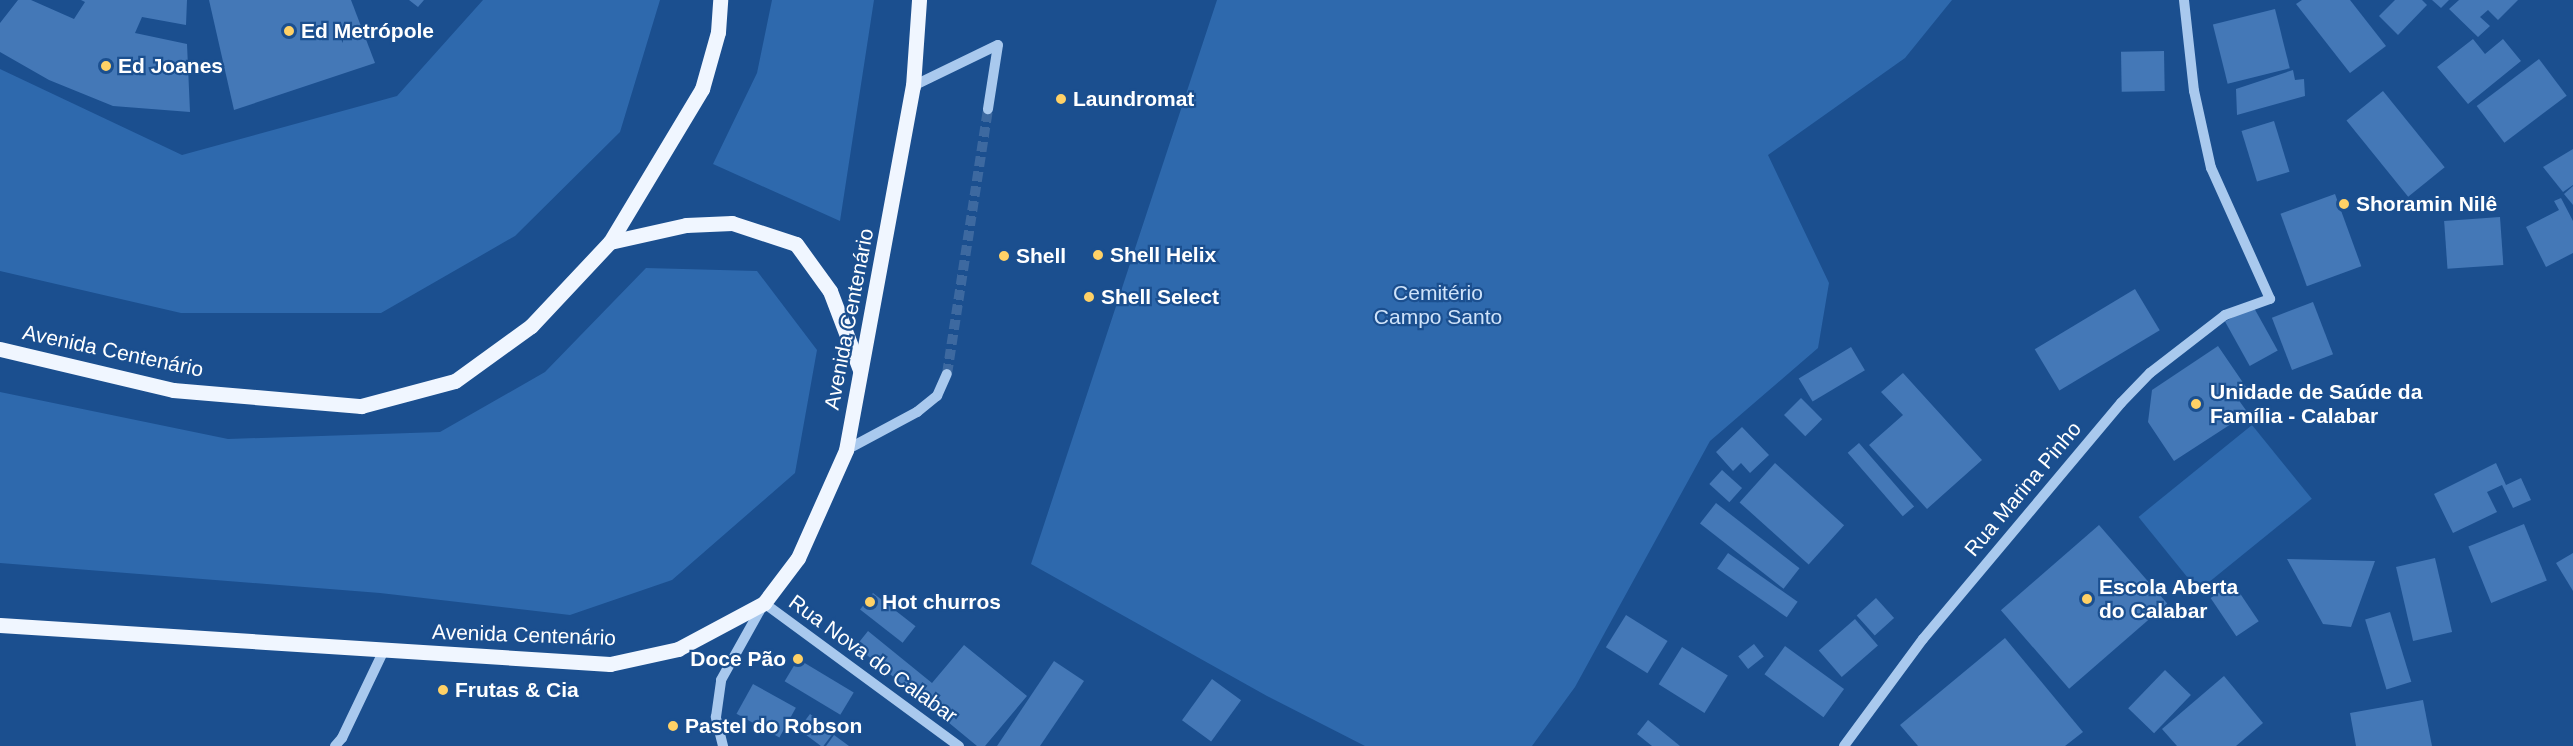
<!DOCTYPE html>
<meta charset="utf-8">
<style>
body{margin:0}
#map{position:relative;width:2573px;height:746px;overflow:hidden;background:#1b4f8f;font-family:Arial,sans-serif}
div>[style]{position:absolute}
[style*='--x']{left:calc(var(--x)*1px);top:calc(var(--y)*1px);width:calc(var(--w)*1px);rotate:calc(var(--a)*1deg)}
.green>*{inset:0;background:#2e69ad;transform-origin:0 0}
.building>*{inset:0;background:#4478b7;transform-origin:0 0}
.minor-tunnel>*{height:10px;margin-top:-5px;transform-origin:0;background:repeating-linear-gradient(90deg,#3d69a0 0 10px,transparent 0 15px)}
.minor>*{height:10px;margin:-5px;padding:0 5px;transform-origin:5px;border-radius:5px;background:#a9c9ee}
.major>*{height:15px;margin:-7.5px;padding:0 7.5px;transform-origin:7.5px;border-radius:7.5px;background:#f0f6ff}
.dots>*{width:16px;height:16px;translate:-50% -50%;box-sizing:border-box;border:3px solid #1b4f8f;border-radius:50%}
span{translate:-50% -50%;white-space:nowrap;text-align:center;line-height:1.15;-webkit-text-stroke:4.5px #1b4f8f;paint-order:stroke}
.poi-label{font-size:21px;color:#fff;font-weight:700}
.left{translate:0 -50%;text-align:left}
.right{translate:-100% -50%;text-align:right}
.park-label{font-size:21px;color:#cfe3fa}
.street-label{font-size:21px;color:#fff}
</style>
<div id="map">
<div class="green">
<div style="clip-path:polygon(483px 0,660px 0,620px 132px,515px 236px,381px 313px,181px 313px,0 271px,0 69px,182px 155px,397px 96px)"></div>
<div style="clip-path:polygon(772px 0,874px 0,840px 221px,713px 164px,757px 73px)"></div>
<div style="clip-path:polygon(1217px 0,1952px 0,1905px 58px,1768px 155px,1829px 283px,1818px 348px,1710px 441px,1575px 687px,1532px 746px,1365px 746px,1267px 696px,1031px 564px)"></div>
<div style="clip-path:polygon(646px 268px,757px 271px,817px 350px,795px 473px,672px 580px,570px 615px,380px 593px,0 563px,0 392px,228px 439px,440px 432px,545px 372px)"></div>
<div style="left:2252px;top:425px;width:95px;height:146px;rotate:51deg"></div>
</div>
<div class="building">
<div style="clip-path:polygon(18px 0,31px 0,74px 19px,85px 2px,81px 0,187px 0,186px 25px,142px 17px,135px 33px,187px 44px,190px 112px,113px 106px,49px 80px,0 52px,0 23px)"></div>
<div style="clip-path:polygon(209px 0,351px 0,375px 63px,234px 110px)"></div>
<div style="clip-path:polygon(409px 0,424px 0,418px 7px)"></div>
<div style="clip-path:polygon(2302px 0,2350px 0,2386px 46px,2350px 73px,2296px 4px)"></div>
<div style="clip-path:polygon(2395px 0,2422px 0,2427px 5px,2398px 35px,2379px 16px)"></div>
<div style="clip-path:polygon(2432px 0,2449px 0,2441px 8px)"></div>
<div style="clip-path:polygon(2459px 0,2518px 0,2498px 20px,2488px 10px,2480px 17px,2490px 26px,2478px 37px,2449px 9px)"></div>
<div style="left:2275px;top:9px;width:61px;height:64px;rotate:76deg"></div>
<div style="clip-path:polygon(2473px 39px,2485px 54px,2503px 39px,2521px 61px,2468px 104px,2437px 67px)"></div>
<div style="left:2164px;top:51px;width:40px;height:43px;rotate:89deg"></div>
<div style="left:2539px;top:59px;width:46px;height:78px;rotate:53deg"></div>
<div style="clip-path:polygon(2293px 70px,2295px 80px,2304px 79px,2305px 96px,2237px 115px,2236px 89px)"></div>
<div style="left:2383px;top:91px;width:98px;height:47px;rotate:51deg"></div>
<div style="left:2274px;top:121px;width:53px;height:34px;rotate:73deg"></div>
<div style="clip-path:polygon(2573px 149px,2573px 185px,2563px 192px,2543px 167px)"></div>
<div style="clip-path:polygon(2573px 186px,2573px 205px,2564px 194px)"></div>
<div style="left:2335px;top:194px;width:77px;height:58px;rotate:70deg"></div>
<div style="clip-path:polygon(2561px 198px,2573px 221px,2573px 253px,2546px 267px,2526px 227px,2559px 210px,2554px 201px)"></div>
<div style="left:2500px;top:217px;width:48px;height:56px;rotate:86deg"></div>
<div style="left:2135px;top:289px;width:48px;height:117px;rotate:59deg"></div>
<div style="left:2313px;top:302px;width:56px;height:44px;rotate:69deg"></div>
<div style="left:2253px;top:306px;width:51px;height:32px;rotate:61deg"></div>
<div style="clip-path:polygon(2218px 346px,2246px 387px,2235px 395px,2248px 413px,2174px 461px,2148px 422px,2152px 390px)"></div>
<div style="left:1851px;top:347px;width:27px;height:61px;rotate:59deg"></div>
<div style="clip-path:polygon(1903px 373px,1982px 460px,1927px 509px,1869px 445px,1903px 415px,1881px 392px)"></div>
<div style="left:1801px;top:398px;width:30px;height:24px;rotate:45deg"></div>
<div style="clip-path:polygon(1742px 427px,1769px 455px,1750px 473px,1741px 463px,1733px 471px,1716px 452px)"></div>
<div style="left:1859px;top:443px;width:84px;height:15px;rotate:49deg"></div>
<div style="left:1775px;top:463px;width:93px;height:53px;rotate:42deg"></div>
<div style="clip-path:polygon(2496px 463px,2506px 485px,2521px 478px,2531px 500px,2513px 508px,2502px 485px,2487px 492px,2497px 512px,2453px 533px,2434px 494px)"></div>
<div style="left:1722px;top:470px;width:27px;height:19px;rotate:42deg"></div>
<div style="left:1716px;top:503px;width:106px;height:26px;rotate:38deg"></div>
<div style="left:2524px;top:524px;width:61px;height:60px;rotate:68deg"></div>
<div style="left:2099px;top:525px;width:104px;height:130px;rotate:49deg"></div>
<div style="left:1728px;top:553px;width:85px;height:19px;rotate:35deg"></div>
<div style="clip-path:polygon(2573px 553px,2573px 591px,2556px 563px)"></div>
<div style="left:2435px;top:558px;width:76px;height:40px;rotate:77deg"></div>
<div style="clip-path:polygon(2287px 559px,2375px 561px,2351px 627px,2323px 624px)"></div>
<div style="left:2233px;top:583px;width:46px;height:27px;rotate:56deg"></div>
<div style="left:873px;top:593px;width:54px;height:21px;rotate:38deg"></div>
<div style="left:1876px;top:598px;width:27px;height:26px;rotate:48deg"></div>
<div style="left:2390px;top:612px;width:73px;height:26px;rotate:73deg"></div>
<div style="left:1626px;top:615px;width:49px;height:38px;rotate:32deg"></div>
<div style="left:1855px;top:619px;width:35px;height:48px;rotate:49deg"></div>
<div style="clip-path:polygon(868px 631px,932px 683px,964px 645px,1027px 696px,985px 746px,977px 746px,856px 646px)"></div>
<div style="clip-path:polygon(2005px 638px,2083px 732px,2065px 746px,1918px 746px,1900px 725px)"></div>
<div style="left:1754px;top:644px;width:16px;height:20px;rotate:52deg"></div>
<div style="left:1785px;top:646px;width:73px;height:35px;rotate:36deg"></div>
<div style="left:1682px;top:647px;width:54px;height:44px;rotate:32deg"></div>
<div style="left:798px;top:659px;width:65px;height:26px;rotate:31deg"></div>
<div style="clip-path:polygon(1054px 661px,1084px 681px,1040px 746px,997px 746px)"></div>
<div style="left:2165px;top:670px;width:36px;height:53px;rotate:44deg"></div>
<div style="clip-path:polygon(2224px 676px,2263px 723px,2236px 746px,2177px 746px,2162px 729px)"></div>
<div style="left:1212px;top:679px;width:36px;height:51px;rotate:36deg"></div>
<div style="left:753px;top:684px;width:49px;height:34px;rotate:29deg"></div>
<div style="clip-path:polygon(2423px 700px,2432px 746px,2356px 746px,2350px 713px)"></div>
<div style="left:810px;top:714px;width:30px;height:19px;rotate:37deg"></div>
<div style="clip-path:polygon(1648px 720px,1680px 746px,1652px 746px,1637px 734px)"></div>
<div style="clip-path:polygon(834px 735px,849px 746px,826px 746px)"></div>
</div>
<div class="minor-tunnel">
<div style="--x:947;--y:374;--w:268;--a:-81.2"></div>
</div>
<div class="minor">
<div style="--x:913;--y:86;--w:94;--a:-25.8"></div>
<div style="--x:998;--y:45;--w:65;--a:98.9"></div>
<div style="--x:846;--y:450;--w:81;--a:-28.2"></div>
<div style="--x:917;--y:412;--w:26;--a:-39"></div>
<div style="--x:937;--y:396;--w:24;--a:-66"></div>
<div style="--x:335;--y:746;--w:11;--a:-49"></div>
<div style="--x:342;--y:738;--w:98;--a:-64.5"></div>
<div style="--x:723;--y:746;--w:30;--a:-104"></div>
<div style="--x:716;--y:717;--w:37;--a:-82"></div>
<div style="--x:721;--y:680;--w:88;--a:-60.8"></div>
<div style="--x:764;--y:603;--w:242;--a:36.3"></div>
<div style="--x:1844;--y:746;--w:133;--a:-53.6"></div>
<div style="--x:1923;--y:639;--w:308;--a:-50"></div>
<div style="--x:2121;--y:403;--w:42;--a:-46"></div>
<div style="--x:2150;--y:373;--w:95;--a:-37.7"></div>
<div style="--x:2225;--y:315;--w:48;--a:-19.6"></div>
<div style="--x:2270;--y:299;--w:144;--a:-114.2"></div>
<div style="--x:2211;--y:168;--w:79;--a:-102.4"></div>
<div style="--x:2194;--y:91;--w:92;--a:-96.3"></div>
</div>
<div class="major">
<div style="--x:610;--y:242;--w:78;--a:-12.6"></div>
<div style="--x:686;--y:225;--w:46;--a:-2.5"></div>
<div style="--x:732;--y:223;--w:67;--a:18.2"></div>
<div style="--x:796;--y:244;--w:58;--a:54.1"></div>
<div style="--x:830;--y:291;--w:85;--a:69.2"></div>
<div style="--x:0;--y:349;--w:178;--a:13.3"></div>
<div style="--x:173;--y:390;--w:189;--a:4.9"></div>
<div style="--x:361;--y:406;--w:97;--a:-14.9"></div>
<div style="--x:455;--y:381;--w:94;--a:-35.9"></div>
<div style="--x:531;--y:326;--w:115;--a:-46.8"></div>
<div style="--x:610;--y:242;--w:179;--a:-59"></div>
<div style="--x:702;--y:89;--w:59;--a:-74.3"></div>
<div style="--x:718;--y:32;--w:32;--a:-86"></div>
<div style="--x:0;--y:625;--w:611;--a:3.66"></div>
<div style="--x:610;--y:664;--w:70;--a:-12.4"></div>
<div style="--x:678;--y:649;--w:98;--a:-28.1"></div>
<div style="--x:764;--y:603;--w:56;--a:-52.9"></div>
<div style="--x:798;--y:558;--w:118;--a:-66"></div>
<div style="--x:846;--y:450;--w:370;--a:-79.6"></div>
<div style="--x:913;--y:86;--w:86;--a:-86"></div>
</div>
<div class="dots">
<div style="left:289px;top:31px;background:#ffd166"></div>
<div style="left:106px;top:66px;background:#ffd166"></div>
<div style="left:1061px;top:99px;background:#ffd166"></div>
<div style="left:2344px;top:204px;background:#ffd166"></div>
<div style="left:1098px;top:255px;background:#ffd166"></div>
<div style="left:1004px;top:256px;background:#ffd166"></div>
<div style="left:1089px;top:297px;background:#ffd166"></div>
<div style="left:2196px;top:404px;background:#ffd166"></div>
<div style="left:2087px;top:599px;background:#ffd166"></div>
<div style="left:870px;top:602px;background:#ffd166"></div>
<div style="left:798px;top:659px;background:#ffd166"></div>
<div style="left:443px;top:690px;background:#ffd166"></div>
<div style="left:673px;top:726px;background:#ffd166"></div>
</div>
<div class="poi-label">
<span class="left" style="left:301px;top:31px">Ed Metrópole</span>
<span class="left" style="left:118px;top:66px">Ed Joanes</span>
<span class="left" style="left:1073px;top:99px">Laundromat</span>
<span class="left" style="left:2356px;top:204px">Shoramin Nilê</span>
<span class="left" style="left:1110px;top:255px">Shell Helix</span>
<span class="left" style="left:1016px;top:256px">Shell</span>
<span class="left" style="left:1101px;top:297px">Shell Select</span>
<span class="left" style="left:2210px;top:404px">Unidade de Saúde da<br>Família - Calabar</span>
<span class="left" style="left:2099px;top:599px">Escola Aberta<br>do Calabar</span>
<span class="left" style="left:882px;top:602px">Hot churros</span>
<span class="right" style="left:786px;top:659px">Doce Pão</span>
<span class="left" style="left:455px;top:690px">Frutas &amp; Cia</span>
<span class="left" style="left:685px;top:726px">Pastel do Robson</span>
</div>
<div class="park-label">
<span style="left:1438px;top:305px">Cemitério<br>Campo Santo</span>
</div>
<div class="street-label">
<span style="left:849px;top:319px;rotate:-79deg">Avenida Centenário</span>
<span style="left:113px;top:351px;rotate:12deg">Avenida Centenário</span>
<span style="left:2023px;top:489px;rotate:-50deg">Rua Marina Pinho</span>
<span style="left:524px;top:635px;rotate:2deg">Avenida Centenário</span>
<span style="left:873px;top:659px;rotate:36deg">Rua Nova do Calabar</span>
</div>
</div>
